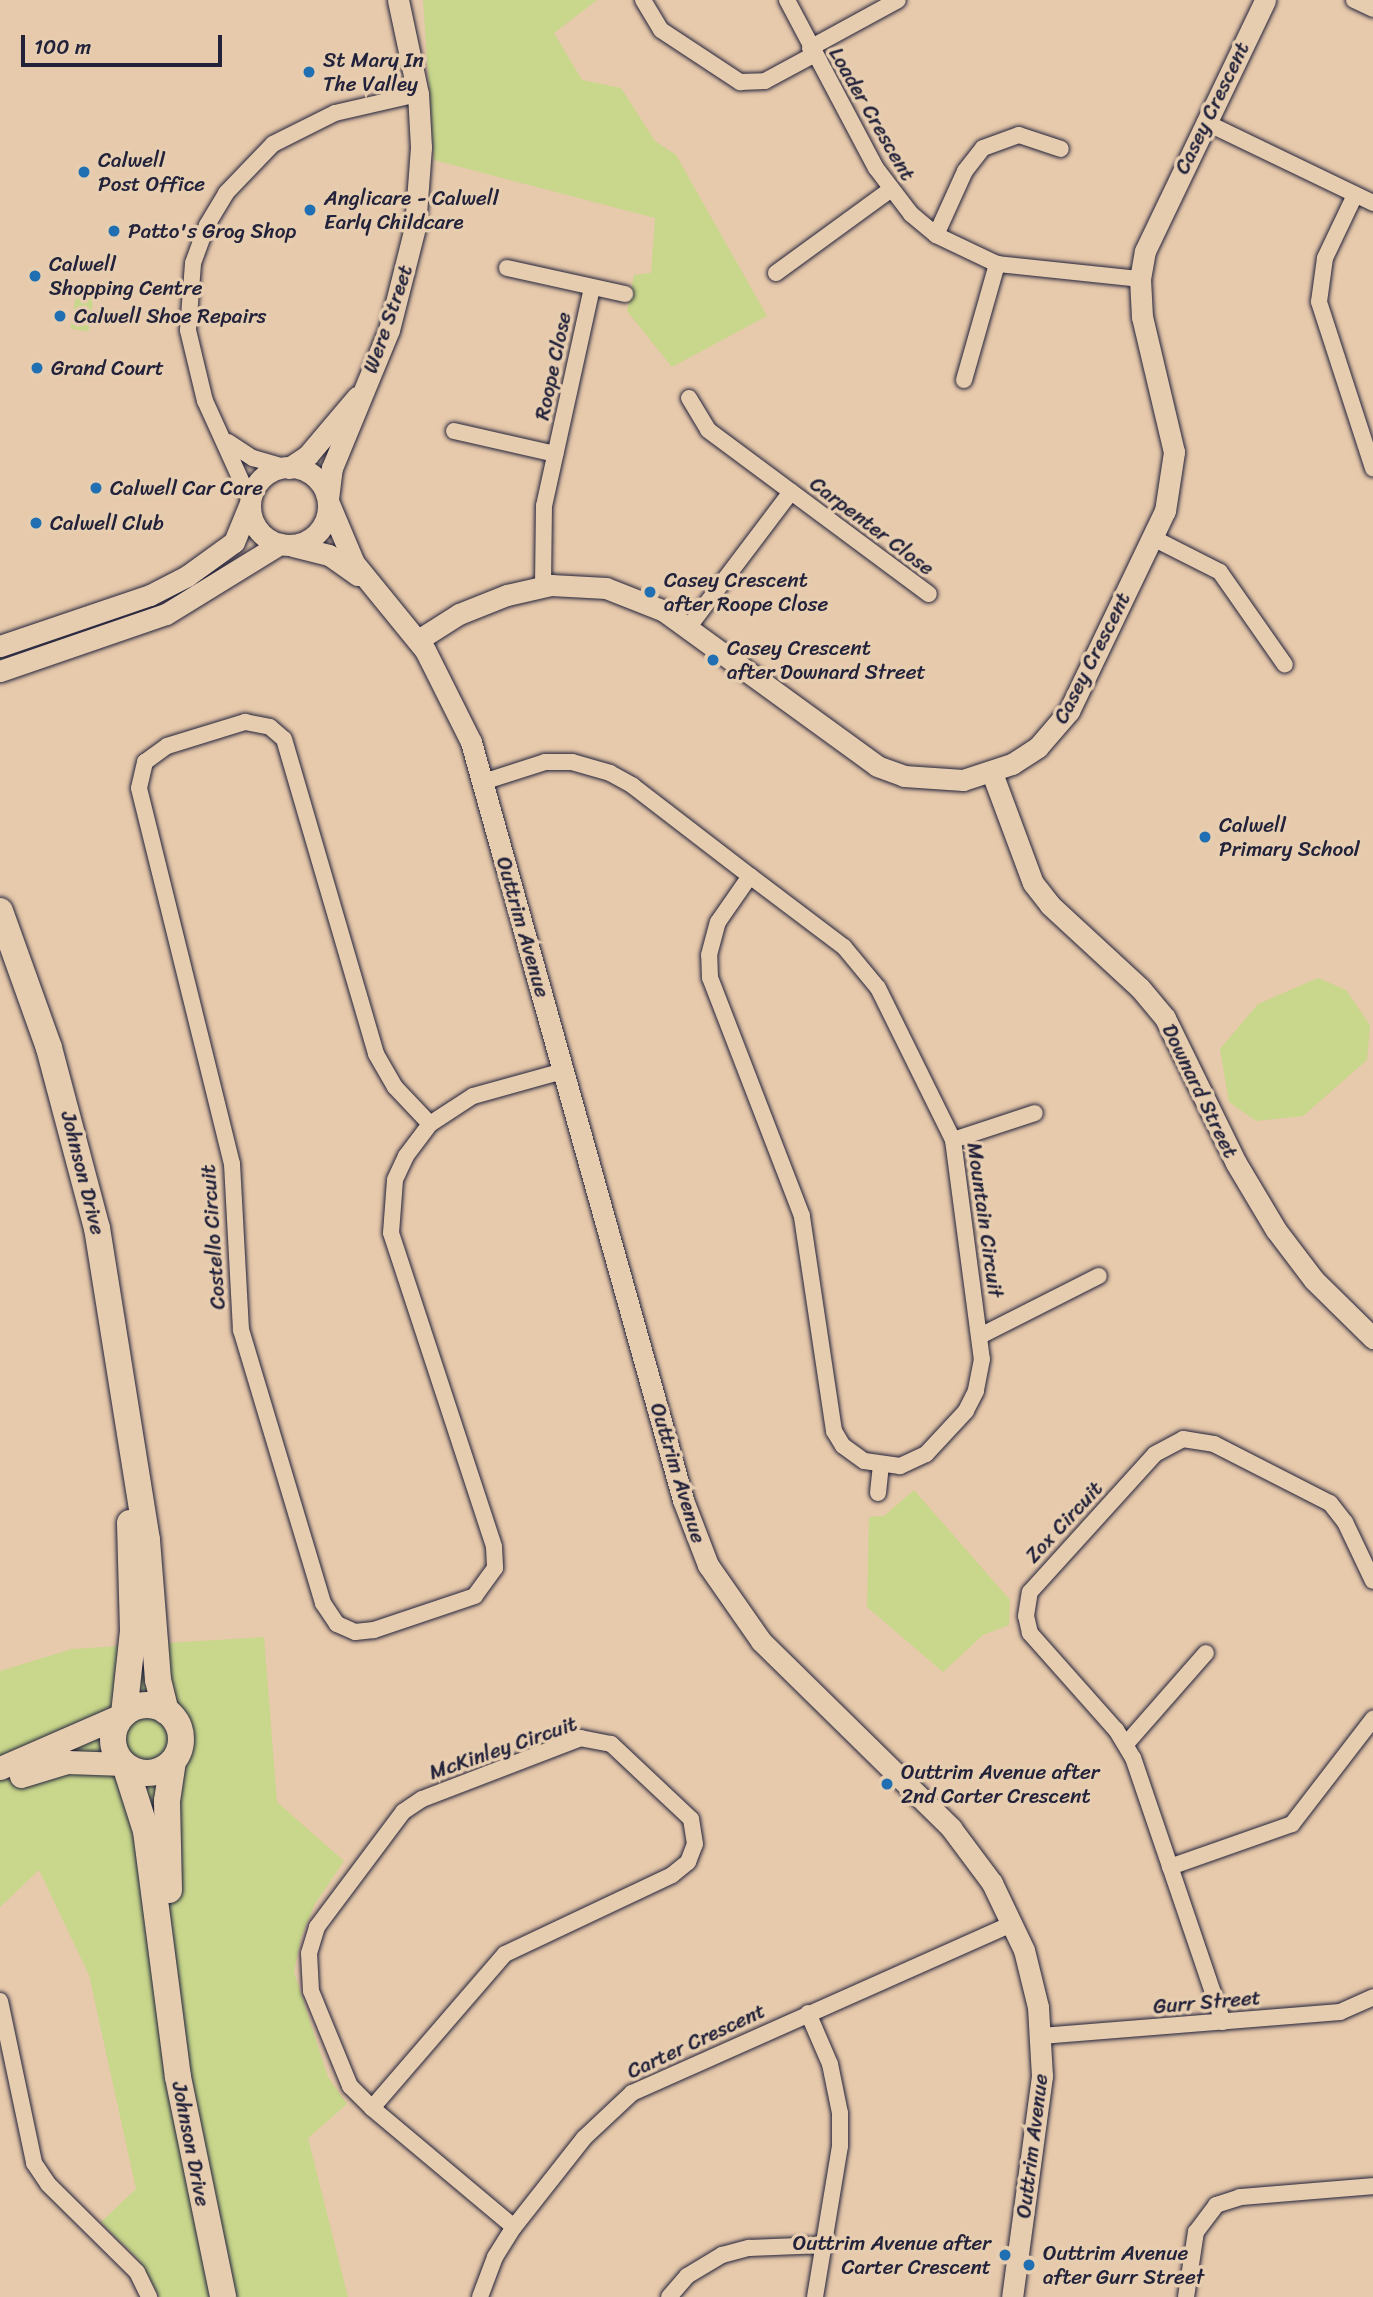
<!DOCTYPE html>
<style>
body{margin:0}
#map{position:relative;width:1373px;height:2297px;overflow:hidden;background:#e7c9ab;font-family:Sriracha,sans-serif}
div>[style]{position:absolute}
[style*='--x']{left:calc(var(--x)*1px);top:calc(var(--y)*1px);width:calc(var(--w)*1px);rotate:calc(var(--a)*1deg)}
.green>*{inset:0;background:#c8d78b;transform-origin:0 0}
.roads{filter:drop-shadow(0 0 2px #22223b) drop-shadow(0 0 2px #22223b)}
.minor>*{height:16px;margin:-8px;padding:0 8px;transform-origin:8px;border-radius:8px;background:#e7cdaf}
.tertiary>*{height:21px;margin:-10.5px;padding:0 10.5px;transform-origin:10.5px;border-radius:10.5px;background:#e7cdaf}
.tertiary>.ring{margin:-10.5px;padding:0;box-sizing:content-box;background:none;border:21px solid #e7cdaf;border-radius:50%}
.secondary>*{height:23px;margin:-11.5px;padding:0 11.5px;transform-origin:11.5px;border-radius:11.5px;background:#e7cdaf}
.primary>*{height:26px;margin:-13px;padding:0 13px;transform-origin:13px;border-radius:13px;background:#e7cdaf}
.primary>.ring{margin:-13px;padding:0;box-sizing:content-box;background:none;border:26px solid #e7cdaf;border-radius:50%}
.dots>*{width:19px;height:19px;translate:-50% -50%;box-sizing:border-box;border:4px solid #e7cdaf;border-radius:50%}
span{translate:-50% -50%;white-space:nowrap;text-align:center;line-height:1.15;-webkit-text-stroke:7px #e7cdaf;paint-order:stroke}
.poi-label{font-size:21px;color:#22223b}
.left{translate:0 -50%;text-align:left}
.right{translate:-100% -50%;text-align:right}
.street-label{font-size:21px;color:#22223b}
.scale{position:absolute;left:21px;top:35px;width:201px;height:32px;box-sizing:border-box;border:4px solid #22223b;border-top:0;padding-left:9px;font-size:21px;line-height:24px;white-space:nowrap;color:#22223b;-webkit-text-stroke:5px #e7cdaf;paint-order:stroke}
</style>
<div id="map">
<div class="green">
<div style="clip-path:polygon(423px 0,597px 0,554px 33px,582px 80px,621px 88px,655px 141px,676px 155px,767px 316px,672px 367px,627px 311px,634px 275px,651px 273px,655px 218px,434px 160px)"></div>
<div style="left:76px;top:294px;width:18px;height:35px;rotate:9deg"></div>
<div style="clip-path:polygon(1318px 978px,1346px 990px,1370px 1025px,1367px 1060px,1303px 1116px,1256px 1121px,1229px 1102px,1220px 1049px,1258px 1004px)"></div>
<div style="clip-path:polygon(914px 1490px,1010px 1600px,1009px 1625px,983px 1635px,943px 1672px,867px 1607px,869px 1517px,884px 1516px)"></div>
<div style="clip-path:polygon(264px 1637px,277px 1802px,344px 1861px,315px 1904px,301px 1937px,294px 1972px,328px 2077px,347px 2104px,308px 2138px,348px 2297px,159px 2297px,141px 2262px,101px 2222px,136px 2189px,89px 1975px,39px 1870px,0 1907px,0 1671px,72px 1649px)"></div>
</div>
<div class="roads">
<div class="minor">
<div style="--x:643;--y:0;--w:35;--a:59"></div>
<div style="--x:661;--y:30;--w:95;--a:33.4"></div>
<div style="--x:740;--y:82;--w:25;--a:-2"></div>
<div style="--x:765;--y:81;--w:55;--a:-28.4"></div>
<div style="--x:787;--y:0;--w:190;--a:62.1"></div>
<div style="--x:876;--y:168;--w:58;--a:52.7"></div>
<div style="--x:911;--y:214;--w:33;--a:40"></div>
<div style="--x:936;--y:235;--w:68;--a:25.4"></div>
<div style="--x:997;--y:264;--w:144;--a:6"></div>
<div style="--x:1354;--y:0;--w:21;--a:25"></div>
<div style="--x:810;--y:48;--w:100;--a:-28.6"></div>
<div style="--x:1205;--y:122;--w:187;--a:25.7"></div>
<div style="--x:1355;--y:195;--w:70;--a:115.5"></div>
<div style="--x:1325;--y:258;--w:44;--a:97.8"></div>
<div style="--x:1319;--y:302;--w:175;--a:72"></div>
<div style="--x:936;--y:235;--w:70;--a:-65.6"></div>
<div style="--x:965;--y:171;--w:29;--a:-52"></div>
<div style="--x:983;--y:148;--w:38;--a:-20"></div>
<div style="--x:1019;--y:135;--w:44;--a:18.4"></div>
<div style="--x:507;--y:268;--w:121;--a:12.4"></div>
<div style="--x:776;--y:273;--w:141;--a:-36.1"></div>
<div style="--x:964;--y:380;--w:121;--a:-74.1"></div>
<div style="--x:689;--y:398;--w:37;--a:59"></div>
<div style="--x:708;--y:430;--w:275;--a:36.6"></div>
<div style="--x:454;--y:431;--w:104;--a:12.8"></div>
<div style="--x:228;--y:442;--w:30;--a:33"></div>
<div style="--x:253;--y:458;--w:33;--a:16"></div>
<div style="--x:250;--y:500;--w:109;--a:-114.4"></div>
<div style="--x:205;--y:401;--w:73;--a:-103.5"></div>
<div style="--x:188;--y:330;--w:67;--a:-85.7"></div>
<div style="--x:193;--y:263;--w:40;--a:-69.8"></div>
<div style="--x:207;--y:225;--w:37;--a:-59"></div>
<div style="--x:226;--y:193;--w:68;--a:-46.2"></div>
<div style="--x:273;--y:144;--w:69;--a:-26.6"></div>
<div style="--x:335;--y:113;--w:85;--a:-12.9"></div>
<div style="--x:1153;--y:538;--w:75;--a:26.9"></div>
<div style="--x:1220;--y:572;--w:113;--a:55"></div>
<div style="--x:543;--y:586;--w:80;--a:-89.3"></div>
<div style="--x:544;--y:506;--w:224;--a:-77.6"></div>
<div style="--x:688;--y:628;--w:171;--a:-52.9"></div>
<div style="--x:483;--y:782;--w:65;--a:-17.9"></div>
<div style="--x:545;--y:762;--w:27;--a:0"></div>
<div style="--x:572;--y:762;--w:40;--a:16"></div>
<div style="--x:610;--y:773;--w:26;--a:29"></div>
<div style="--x:633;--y:786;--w:148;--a:37.6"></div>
<div style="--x:750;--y:876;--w:118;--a:37.1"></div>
<div style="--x:844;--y:947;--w:53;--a:50.3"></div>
<div style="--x:878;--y:988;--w:169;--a:63.7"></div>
<div style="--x:953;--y:1140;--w:221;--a:82.5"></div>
<div style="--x:982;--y:1359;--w:33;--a:101"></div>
<div style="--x:976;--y:1391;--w:22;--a:117"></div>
<div style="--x:966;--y:1411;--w:59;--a:132.9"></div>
<div style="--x:926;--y:1454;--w:29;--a:155"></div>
<div style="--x:900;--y:1466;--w:36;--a:-172"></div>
<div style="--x:864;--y:1461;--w:26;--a:-144"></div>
<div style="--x:843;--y:1446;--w:17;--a:-121"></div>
<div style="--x:834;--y:1431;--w:217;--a:-98.5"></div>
<div style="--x:802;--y:1216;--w:255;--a:-111.1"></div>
<div style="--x:710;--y:978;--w:23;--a:-92"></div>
<div style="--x:709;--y:955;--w:34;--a:-75"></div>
<div style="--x:718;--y:922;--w:56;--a:-55.2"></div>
<div style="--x:430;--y:1124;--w:40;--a:127"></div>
<div style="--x:406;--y:1156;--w:26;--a:115"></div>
<div style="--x:395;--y:1180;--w:53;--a:94.3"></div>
<div style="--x:391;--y:1233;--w:330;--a:71.8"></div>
<div style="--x:494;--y:1547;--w:21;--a:87"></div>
<div style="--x:495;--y:1568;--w:34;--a:126"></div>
<div style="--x:475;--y:1596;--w:107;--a:161.4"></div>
<div style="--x:374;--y:1630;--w:19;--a:174"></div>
<div style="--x:355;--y:1632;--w:20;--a:-156"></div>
<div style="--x:337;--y:1624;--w:25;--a:-124"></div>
<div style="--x:323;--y:1603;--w:285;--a:-106.7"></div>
<div style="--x:241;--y:1330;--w:166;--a:-93.1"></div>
<div style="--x:232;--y:1164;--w:387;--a:-103.9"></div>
<div style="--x:139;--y:788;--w:27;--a:-77"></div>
<div style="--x:145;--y:762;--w:27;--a:-36"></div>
<div style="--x:167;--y:746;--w:82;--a:-17.1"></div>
<div style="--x:245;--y:722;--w:25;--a:11"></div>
<div style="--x:270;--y:727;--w:18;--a:41"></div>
<div style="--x:284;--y:739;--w:328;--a:73.7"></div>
<div style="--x:376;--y:1054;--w:38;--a:60"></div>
<div style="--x:395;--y:1087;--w:51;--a:46.6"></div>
<div style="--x:430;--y:1124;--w:51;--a:-33.1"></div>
<div style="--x:473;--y:1096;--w:93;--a:-15.5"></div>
<div style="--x:953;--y:1140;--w:86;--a:-18.2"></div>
<div style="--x:980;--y:1336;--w:133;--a:-26.8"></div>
<div style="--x:878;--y:1493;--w:27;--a:-84"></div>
<div style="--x:1126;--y:1744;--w:121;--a:-48.7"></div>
<div style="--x:1170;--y:1867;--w:129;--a:-19.4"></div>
<div style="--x:1292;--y:1824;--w:133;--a:-52.4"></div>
<div style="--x:0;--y:2001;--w:166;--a:78.1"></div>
<div style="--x:34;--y:2163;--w:25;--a:56"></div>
<div style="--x:48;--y:2184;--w:125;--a:44.7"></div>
<div style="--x:137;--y:2272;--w:28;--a:64"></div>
<div style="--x:808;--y:2013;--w:56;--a:66.7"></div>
<div style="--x:830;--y:2064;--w:50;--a:78.5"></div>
<div style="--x:840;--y:2113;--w:33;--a:90"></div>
<div style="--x:840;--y:2146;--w:153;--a:99.4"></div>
<div style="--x:1223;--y:2022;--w:279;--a:-108.8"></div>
<div style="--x:1133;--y:1758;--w:33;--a:-121"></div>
<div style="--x:1116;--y:1730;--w:130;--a:-131.6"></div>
<div style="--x:1030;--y:1633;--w:17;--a:-103"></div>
<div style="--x:1026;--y:1616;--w:24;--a:-81"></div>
<div style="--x:1030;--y:1592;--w:186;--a:-47.8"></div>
<div style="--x:1155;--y:1454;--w:32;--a:-28"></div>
<div style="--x:1183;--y:1439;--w:31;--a:9"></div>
<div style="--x:1214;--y:1444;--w:130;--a:27"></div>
<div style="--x:1330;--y:1503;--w:24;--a:52"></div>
<div style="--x:1345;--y:1522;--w:65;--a:64.6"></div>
<div style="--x:1041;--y:2036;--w:300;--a:-4.6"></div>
<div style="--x:1340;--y:2012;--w:36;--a:-24"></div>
<div style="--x:372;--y:2108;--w:203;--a:-49.2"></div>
<div style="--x:505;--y:1954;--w:185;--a:-25.3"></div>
<div style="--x:672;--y:1875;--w:21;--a:-39"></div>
<div style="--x:688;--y:1862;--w:19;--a:-69"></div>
<div style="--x:695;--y:1844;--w:25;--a:-99"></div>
<div style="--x:691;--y:1819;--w:110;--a:-136.8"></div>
<div style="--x:611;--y:1744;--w:31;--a:-169"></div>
<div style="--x:581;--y:1738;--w:170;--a:159"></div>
<div style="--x:422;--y:1799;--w:23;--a:146"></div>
<div style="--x:403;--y:1812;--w:144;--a:126.8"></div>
<div style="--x:317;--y:1927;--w:27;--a:107"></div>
<div style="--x:309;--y:1953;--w:38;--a:87"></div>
<div style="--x:311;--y:1991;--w:103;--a:67.7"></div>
<div style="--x:350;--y:2086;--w:31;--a:45"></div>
<div style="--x:372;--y:2108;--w:185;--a:40"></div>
<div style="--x:480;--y:2297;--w:43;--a:-69.4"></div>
<div style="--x:495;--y:2257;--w:36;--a:-58"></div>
<div style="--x:514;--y:2227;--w:113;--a:-51.8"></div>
<div style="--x:584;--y:2138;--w:66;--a:-43.2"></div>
<div style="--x:632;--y:2093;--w:417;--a:-24"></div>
<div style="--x:669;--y:2297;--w:28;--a:-49"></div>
<div style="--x:687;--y:2276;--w:41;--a:-31"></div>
<div style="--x:722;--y:2255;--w:28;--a:-15"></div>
<div style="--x:749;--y:2248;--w:75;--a:-2.3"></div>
<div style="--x:1186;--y:2297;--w:66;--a:-81.3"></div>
<div style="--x:1196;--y:2232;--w:34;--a:-53"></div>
<div style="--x:1216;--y:2205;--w:25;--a:-18"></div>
<div style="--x:1240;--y:2197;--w:133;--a:-4.7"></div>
</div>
<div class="tertiary">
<div class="ring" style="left:250px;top:467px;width:57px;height:57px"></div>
<div style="--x:289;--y:468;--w:23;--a:-34"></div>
<div style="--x:308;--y:455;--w:76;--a:-49.8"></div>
<div style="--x:328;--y:499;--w:31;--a:-83"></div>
<div style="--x:332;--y:468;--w:149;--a:-67.6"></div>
<div style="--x:389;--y:330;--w:106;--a:-75.8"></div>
<div style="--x:415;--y:227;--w:80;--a:-85.7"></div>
<div style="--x:421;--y:147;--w:53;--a:-93.2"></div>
<div style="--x:418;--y:94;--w:96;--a:-102"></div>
<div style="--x:328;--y:501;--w:67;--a:67.2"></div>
<div style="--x:354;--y:563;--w:112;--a:50.8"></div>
<div style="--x:425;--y:650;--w:103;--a:63.4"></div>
<div style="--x:471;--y:742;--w:787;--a:74.37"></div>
<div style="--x:683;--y:1500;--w:70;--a:69"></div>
<div style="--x:708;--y:1565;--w:93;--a:55.1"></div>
<div style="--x:761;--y:1641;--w:267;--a:44.5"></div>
<div style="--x:951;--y:1828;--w:69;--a:53.3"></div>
<div style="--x:992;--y:1883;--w:74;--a:64.5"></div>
<div style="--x:1024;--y:1950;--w:59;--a:76.2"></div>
<div style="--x:1038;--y:2007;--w:69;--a:86.7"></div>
<div style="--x:1042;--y:2076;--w:223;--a:97.7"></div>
<div style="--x:293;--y:546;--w:37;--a:14"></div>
<div style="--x:329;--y:555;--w:35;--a:35"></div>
<div style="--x:418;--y:640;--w:49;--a:-32.4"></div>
<div style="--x:459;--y:614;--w:52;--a:-21.6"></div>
<div style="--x:507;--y:595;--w:45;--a:-12.8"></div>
<div style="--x:551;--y:585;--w:55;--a:3.1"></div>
<div style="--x:606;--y:588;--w:62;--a:21.6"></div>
<div style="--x:664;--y:611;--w:263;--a:36"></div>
<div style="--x:877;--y:766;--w:29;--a:20"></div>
<div style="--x:904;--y:776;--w:59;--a:3.9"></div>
<div style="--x:963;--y:780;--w:52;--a:-18.1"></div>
<div style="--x:1012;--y:764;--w:31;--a:-33"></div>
<div style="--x:1038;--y:747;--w:48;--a:-49.3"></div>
<div style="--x:1069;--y:711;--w:222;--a:-64.4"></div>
<div style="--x:1165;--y:511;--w:60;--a:-81.3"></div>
<div style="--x:1174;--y:452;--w:139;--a:-103.3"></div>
<div style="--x:1142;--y:317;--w:38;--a:-93"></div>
<div style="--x:1140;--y:279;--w:28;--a:-80"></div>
<div style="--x:1145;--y:251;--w:278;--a:-64.4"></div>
<div style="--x:0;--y:646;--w:158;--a:-18.8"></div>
<div style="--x:150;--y:595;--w:42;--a:-27.2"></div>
<div style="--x:187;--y:576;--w:58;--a:-35.9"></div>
<div style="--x:234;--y:542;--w:42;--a:-67.7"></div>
<div style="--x:0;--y:671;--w:176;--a:-19"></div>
<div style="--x:166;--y:614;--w:134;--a:-31.6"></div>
<div style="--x:992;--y:773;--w:117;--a:69.6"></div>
<div style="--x:1033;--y:883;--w:28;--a:52"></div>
<div style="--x:1050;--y:905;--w:122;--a:42.7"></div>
<div style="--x:1140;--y:988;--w:39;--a:50"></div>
<div style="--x:1165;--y:1018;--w:161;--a:63.9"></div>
<div style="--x:1236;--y:1163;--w:78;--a:59.2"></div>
<div style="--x:1276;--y:1230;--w:63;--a:52.8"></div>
<div style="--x:1314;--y:1280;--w:83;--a:44.5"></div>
</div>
<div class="secondary">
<div style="--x:0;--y:1768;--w:135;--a:-23.5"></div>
<div style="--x:21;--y:1776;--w:48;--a:-16.9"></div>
<div style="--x:67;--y:1762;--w:57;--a:2"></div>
</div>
<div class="primary">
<div style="--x:0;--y:911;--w:145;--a:70.3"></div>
<div style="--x:49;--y:1048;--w:186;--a:75.1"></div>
<div style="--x:97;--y:1228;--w:316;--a:80.9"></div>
<div style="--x:147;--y:1540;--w:140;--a:85.5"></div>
<div style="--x:158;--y:1680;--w:32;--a:76"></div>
<div class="ring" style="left:113px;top:1705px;width:42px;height:42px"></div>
<div style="--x:124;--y:1714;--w:83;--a:-83.8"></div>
<div style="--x:133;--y:1631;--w:108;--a:-91.6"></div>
<div style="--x:125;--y:1765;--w:69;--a:72.3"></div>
<div style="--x:146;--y:1831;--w:248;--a:82.6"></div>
<div style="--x:178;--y:2077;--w:225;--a:78.4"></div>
<div style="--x:169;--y:1890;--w:89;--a:-91.3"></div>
<div style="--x:167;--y:1801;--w:40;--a:-81.5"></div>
</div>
</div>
<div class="dots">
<div style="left:309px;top:72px;background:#1f6fb2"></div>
<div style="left:84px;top:172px;background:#1f6fb2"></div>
<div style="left:310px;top:210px;background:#1f6fb2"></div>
<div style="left:114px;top:231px;background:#1f6fb2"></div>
<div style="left:35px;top:276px;background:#1f6fb2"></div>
<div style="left:60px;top:316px;background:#1f6fb2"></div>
<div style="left:37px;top:368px;background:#1f6fb2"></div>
<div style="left:96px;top:488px;background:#1f6fb2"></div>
<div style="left:36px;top:523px;background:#1f6fb2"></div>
<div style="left:650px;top:592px;background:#1f6fb2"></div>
<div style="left:713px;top:660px;background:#1f6fb2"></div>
<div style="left:1205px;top:837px;background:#1f6fb2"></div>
<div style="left:887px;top:1784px;background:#1f6fb2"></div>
<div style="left:1005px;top:2255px;background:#1f6fb2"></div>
<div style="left:1029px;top:2265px;background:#1f6fb2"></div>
</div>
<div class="poi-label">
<span class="left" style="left:323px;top:72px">St Mary In<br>The Valley</span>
<span class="left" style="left:98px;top:172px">Calwell<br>Post Office</span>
<span class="left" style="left:324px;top:210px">Anglicare - Calwell<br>Early Childcare</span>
<span class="left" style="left:128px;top:231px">Patto's Grog Shop</span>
<span class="left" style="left:49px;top:276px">Calwell<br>Shopping Centre</span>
<span class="left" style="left:74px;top:316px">Calwell Shoe Repairs</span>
<span class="left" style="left:51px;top:368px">Grand Court</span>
<span class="left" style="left:110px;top:488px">Calwell Car Care</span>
<span class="left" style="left:50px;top:523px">Calwell Club</span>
<span class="left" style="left:664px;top:592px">Casey Crescent<br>after Roope Close</span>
<span class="left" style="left:727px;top:660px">Casey Crescent<br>after Downard Street</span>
<span class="left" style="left:1219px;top:837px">Calwell<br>Primary School</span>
<span class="left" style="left:901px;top:1784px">Outtrim Avenue after<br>2nd Carter Crescent</span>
<span class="right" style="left:991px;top:2255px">Outtrim Avenue after<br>Carter Crescent</span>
<span class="left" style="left:1043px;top:2265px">Outtrim Avenue<br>after Gurr Street</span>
</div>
<div class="street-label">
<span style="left:1212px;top:108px;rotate:-64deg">Casey Crescent</span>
<span style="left:872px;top:114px;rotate:60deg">Loader Crescent</span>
<span style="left:388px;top:319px;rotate:-71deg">Were Street</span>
<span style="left:553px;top:366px;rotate:-78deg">Roope Close</span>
<span style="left:872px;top:526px;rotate:37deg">Carpenter Close</span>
<span style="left:1092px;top:658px;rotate:-63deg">Casey Crescent</span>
<span style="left:523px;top:927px;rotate:74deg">Outtrim Avenue</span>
<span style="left:1200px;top:1091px;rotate:64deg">Downard Street</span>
<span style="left:83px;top:1173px;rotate:76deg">Johnson Drive</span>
<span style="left:985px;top:1220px;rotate:82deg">Mountain Circuit</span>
<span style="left:213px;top:1237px;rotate:-94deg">Costello Circuit</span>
<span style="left:678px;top:1473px;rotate:73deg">Outtrim Avenue</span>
<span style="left:1064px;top:1522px;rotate:-47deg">Zox Circuit</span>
<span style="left:503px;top:1748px;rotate:-19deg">McKinley Circuit</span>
<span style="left:1207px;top:2002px;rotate:-5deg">Gurr Street</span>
<span style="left:696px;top:2041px;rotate:-25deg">Carter Crescent</span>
<span style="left:191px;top:2144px;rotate:79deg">Johnson Drive</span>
<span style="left:1032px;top:2146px;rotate:-83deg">Outtrim Avenue</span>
</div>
<div class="scale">100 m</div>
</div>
